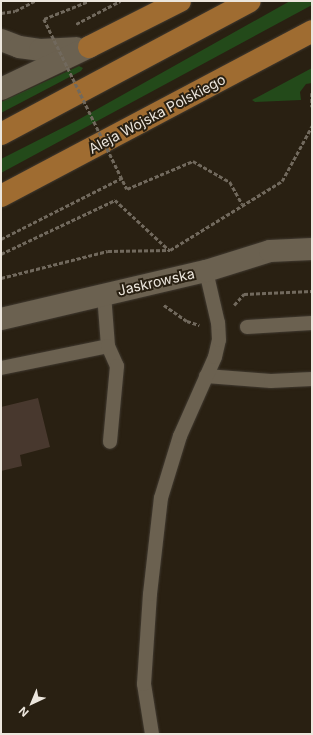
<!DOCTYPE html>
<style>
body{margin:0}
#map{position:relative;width:313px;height:735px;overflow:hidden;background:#292012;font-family:Inter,sans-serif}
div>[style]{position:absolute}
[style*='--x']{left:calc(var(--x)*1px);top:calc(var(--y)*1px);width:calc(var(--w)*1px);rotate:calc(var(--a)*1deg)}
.green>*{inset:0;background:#234a1a}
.building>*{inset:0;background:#48382e}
.path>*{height:2.5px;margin-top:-1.25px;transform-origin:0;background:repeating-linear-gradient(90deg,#71695d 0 4px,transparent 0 6px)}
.roads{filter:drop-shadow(0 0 1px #413a31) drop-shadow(0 0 1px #413a31)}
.service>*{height:14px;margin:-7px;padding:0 7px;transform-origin:7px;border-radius:7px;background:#6b6150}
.minor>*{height:22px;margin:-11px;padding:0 11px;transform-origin:11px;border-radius:11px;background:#6b6150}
.primary>*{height:22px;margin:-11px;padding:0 11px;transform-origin:11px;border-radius:11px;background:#9f6c31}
.path-bridge>*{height:2.5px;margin-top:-1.25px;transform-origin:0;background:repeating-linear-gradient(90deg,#71695d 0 4px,transparent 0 6px)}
span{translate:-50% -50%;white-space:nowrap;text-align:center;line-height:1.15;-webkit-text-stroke:4px #292012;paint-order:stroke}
.street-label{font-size:14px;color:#ece6dd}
.frame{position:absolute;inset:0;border:2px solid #ece6dd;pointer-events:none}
.north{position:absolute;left:12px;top:683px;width:40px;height:40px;-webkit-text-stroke:3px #292012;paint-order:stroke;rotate:224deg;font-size:11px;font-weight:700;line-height:16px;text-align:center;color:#ece6dd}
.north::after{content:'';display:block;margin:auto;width:14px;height:18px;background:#ece6dd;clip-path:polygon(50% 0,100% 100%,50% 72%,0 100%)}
</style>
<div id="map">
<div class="green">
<div style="clip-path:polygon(290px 1px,312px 1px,312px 5px,1px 173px,1px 159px,76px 121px)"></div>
<div style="clip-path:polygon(79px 66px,83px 68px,81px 71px,1px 113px,1px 102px)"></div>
<div style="clip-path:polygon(312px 68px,312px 83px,306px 84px,300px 92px,301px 100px,255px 102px,252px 100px)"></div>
</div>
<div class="building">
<div style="clip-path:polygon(38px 398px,50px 447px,20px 455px,22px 466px,1px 471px,1px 407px)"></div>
</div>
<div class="path">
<div style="--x:1;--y:13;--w:14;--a:-8"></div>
<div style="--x:15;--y:11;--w:22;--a:-27"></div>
<div style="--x:44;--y:19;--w:48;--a:-21.8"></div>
<div style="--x:76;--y:24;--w:50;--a:-27.6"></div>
<div style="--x:312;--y:93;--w:14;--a:90"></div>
<div style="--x:127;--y:189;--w:72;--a:-23"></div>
<div style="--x:193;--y:161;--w:43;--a:29.6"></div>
<div style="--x:230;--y:182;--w:25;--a:61"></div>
<div style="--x:1;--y:239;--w:136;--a:-26.8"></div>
<div style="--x:1;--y:254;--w:126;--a:-25.3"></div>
<div style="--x:115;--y:200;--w:74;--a:42.8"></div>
<div style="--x:1;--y:278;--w:110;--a:-14.2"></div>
<div style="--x:108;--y:251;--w:62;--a:-0.9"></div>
<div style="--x:170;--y:250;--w:132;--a:-31.6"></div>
<div style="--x:282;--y:181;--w:63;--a:-61.4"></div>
<div style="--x:164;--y:305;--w:28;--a:35"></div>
<div style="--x:187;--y:321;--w:13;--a:18"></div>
<div style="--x:234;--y:305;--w:15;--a:-48"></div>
<div style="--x:244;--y:294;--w:68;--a:-2.5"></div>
</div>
<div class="roads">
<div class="service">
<div style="--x:104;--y:294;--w:52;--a:85.6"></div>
<div style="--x:247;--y:327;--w:65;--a:-3.5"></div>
<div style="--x:1;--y:368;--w:109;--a:-11.6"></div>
<div style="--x:108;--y:346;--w:22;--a:66"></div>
<div style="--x:117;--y:366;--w:76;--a:95.3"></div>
<div style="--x:206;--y:376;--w:65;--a:4.4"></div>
<div style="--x:271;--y:381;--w:41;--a:-2.8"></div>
<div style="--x:152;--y:734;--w:51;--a:-99.1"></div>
<div style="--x:144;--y:684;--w:90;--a:-86.2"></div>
<div style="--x:150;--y:594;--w:97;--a:-83.5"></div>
<div style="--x:161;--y:498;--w:65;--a:-73"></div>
<div style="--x:180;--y:436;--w:86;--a:-66.1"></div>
<div style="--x:215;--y:357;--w:17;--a:-77"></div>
<div style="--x:219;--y:340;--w:17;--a:-93"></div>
<div style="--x:218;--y:323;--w:53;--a:-103"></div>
</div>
<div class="minor">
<div style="--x:1;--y:40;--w:19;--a:21"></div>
<div style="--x:19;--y:47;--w:21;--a:8"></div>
<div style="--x:40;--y:50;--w:36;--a:-3"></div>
<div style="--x:1;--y:89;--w:98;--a:-25.5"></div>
<div style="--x:1;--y:319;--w:211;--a:-13.2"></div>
<div style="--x:206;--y:271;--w:67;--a:-17.4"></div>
<div style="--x:270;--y:251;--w:42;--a:-2.7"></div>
</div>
<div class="primary">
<div style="--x:89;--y:47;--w:102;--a:-26.8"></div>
<div style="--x:1;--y:134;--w:282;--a:-28.1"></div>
<div style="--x:1;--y:196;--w:352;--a:-27.9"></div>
</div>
</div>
<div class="path-bridge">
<div style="--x:44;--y:19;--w:189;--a:64"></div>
</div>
<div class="street-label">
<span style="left:157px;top:114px;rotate:-28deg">Aleja Wojska Polskiego</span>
<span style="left:156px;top:282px;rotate:-13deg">Jaskrowska</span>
</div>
<div class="frame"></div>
<div class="north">N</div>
</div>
